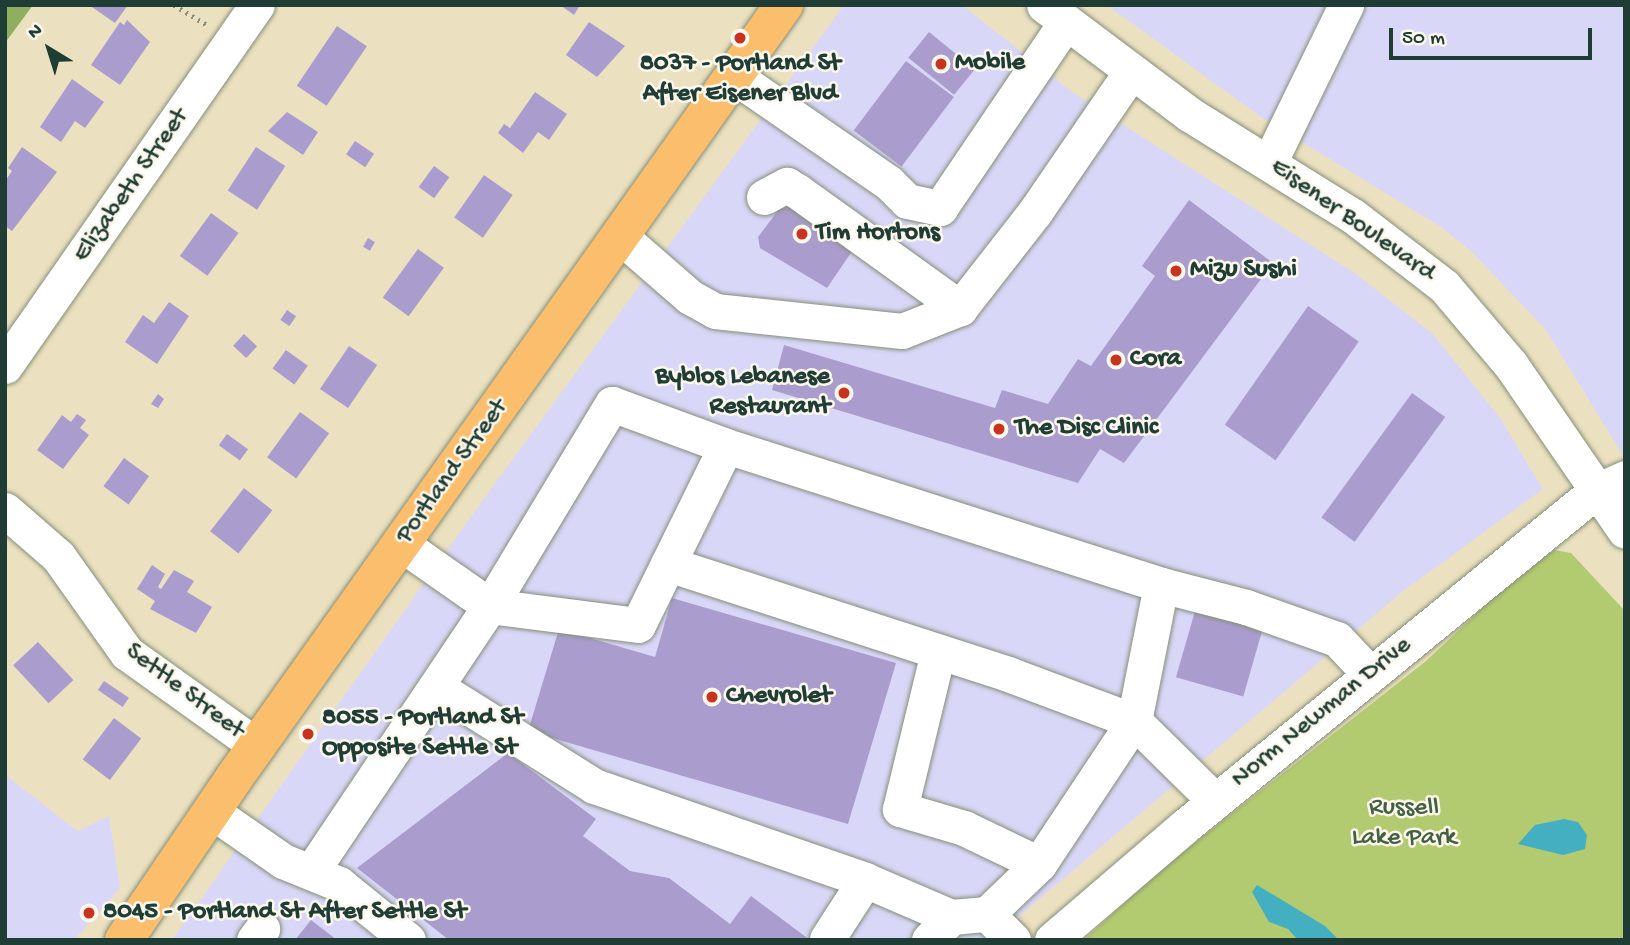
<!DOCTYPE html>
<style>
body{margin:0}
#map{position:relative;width:1630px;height:945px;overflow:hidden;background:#ebe1c0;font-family:"Gochi Hand",sans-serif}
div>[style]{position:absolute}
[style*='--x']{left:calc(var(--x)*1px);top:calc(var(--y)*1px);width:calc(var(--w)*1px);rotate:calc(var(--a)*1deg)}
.built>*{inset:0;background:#d9d7f8}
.green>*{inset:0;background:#b3cb70}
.forest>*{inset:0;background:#8eaf62}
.water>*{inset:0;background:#43afc1}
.building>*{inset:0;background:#aa9dce;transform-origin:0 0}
.path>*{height:4.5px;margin-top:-2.25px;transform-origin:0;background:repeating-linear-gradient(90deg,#858f7a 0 2px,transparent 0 7px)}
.roads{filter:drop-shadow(0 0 2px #858f7a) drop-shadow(0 0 2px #858f7a)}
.minor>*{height:35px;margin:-17.5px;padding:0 17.5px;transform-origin:17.5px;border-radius:17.5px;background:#fff}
.major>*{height:38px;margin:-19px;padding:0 19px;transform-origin:19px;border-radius:19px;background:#fabe6d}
.dots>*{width:19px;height:19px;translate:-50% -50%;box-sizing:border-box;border:4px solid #fbf7ec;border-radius:50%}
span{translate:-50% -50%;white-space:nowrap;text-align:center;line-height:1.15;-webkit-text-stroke:5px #fbf7ec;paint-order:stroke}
.poi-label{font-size:26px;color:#1f3d34;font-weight:700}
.left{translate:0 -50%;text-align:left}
.right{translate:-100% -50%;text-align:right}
.street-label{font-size:26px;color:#1f3d34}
.park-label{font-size:26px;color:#446043}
.frame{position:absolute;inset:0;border:7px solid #1f3d34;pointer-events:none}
.north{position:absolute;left:14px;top:14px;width:70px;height:70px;-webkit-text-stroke:5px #fbf7ec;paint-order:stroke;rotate:322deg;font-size:19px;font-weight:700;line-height:28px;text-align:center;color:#1f3d34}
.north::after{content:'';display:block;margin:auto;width:24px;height:32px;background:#1f3d34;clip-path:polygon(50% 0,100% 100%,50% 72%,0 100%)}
.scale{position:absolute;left:1389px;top:28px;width:203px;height:32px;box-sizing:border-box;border:4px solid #1f3d34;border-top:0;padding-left:9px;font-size:21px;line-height:24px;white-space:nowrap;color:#1f3d34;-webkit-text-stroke:5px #fbf7ec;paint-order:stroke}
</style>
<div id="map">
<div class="built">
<div style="clip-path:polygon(844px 5px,962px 5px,1072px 92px,1353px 272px,1432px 333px,1500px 418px,1543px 489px,1402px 592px,991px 940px,172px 940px,467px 522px)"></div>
<div style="clip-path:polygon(1107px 5px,1625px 5px,1625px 459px,1546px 330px,1473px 253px,1441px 227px,1261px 117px)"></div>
<div style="clip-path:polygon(5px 775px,78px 831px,109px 816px,120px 888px,74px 940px,5px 940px)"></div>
</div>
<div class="green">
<div style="clip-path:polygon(1554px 550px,1571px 553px,1625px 611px,1625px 940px,1084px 940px,1164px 867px,1426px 661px,1493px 598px)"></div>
</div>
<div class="forest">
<div style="clip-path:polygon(5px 5px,33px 5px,5px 43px)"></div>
</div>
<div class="water">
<div style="clip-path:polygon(1564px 819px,1578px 822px,1587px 835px,1585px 849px,1563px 855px,1518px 844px,1535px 825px)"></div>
<div style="clip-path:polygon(1257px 885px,1325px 926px,1339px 940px,1298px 940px,1288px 929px,1269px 922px,1252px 892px)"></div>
</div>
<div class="building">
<div style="clip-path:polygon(89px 5px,128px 5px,115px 23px)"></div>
<div style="clip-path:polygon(560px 5px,580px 5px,574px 15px)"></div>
<div style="clip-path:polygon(127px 20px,150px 42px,120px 85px,91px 65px,120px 22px,124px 25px)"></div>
<div style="clip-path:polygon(589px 22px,625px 46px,597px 77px,566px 55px)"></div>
<div style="left:337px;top:26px;width:36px;height:72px;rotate:34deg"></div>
<div style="left:929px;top:32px;width:59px;height:33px;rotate:39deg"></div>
<div style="left:906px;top:61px;width:60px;height:87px;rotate:37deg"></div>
<div style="clip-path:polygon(72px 79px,104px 102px,85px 128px,75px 121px,61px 142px,40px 127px)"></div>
<div style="clip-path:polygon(535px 92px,567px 114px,549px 140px,538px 132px,523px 153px,498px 133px,504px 124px,510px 128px)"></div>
<div style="clip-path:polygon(287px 112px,318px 132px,303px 155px,268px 131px)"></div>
<div style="left:355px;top:141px;width:23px;height:16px;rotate:34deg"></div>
<div style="clip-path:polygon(22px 147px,57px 172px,12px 231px,5px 226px,5px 181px,12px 171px,8px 168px)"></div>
<div style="left:256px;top:147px;width:35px;height:52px;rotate:33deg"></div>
<div style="left:434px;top:166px;width:19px;height:26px;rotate:36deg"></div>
<div style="left:484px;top:175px;width:35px;height:52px;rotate:35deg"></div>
<div style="clip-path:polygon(1189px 200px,1273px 263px,1124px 463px,1100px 449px,1078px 483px,772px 390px,784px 345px,995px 408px,1002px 390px,1048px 404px,1078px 359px,1091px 366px,1155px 276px,1142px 266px)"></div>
<div style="clip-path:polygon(785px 201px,855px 247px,827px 288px,760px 248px,758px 237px)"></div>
<div style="left:211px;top:213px;width:34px;height:53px;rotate:36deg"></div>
<div style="left:368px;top:238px;width:8px;height:10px;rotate:30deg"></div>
<div style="left:418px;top:249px;width:32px;height:60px;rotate:36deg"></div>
<div style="clip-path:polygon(169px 302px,189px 316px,157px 364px,125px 342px,143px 315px,154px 323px)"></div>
<div style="left:1308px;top:306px;width:62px;height:145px;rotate:35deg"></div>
<div style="left:287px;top:310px;width:11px;height:12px;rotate:34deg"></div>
<div style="left:244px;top:334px;width:18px;height:16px;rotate:43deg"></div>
<div style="left:349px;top:346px;width:34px;height:52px;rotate:34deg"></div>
<div style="left:286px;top:350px;width:27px;height:23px;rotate:36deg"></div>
<div style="left:1412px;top:393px;width:41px;height:154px;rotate:36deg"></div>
<div style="clip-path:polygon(158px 394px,164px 399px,158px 408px,151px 404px)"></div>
<div style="left:300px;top:412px;width:36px;height:56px;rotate:36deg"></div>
<div style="clip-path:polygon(77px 414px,86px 420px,80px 428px,89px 435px,63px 469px,37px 450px,62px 415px,71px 422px)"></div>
<div style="left:227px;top:434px;width:26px;height:14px;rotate:36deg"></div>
<div style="left:124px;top:458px;width:31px;height:35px;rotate:36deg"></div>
<div style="left:244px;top:488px;width:36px;height:55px;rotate:38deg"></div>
<div style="clip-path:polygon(152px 565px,165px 574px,158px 587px,161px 589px,174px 570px,194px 581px,187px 592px,212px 607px,196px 633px,150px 609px,155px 601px,137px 589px)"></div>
<div style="clip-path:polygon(672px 598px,896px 663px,848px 824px,528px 731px,559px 629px,655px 657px)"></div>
<div style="left:1195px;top:611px;width:70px;height:69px;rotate:16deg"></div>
<div style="left:38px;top:642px;width:52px;height:34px;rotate:47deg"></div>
<div style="left:104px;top:681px;width:30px;height:11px;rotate:34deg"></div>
<div style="left:114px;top:718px;width:34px;height:52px;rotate:37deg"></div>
<div style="clip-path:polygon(508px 753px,596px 819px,583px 836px,630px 871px,669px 878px,730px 924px,751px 896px,810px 940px,449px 940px,357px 868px)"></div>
<div style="clip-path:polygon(311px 920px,337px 940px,295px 940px)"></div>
</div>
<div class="path">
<div style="--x:174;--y:5;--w:41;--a:31"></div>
</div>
<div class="roads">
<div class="minor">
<div style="--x:1044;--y:5;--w:181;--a:36.9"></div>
<div style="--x:1189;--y:114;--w:193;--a:31.9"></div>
<div style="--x:1353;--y:216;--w:115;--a:37.6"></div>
<div style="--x:1444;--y:286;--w:104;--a:49.7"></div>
<div style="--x:1511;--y:365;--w:201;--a:55.5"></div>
<div style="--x:734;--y:76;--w:188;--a:34.6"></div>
<div style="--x:889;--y:183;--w:25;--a:45"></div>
<div style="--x:907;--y:201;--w:34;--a:12"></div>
<div style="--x:940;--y:208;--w:225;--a:-55.9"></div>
<div style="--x:1269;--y:163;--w:176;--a:-64"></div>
<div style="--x:764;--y:197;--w:26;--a:-28"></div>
<div style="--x:787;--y:185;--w:12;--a:31"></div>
<div style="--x:797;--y:191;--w:201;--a:35.7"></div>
<div style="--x:621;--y:237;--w:91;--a:41"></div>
<div style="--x:690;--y:297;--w:29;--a:29"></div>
<div style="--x:715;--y:311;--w:188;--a:6.1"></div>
<div style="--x:902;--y:331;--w:62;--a:-21.6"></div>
<div style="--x:960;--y:308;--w:122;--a:-52"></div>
<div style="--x:1035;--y:212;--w:170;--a:-55.6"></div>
<div style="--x:5;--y:366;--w:440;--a:-55.1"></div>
<div style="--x:612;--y:404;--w:121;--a:20.2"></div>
<div style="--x:726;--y:446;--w:199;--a:116.2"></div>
<div style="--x:638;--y:625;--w:149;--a:-172.7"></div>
<div style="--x:490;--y:606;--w:236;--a:-58.9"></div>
<div style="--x:726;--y:446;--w:457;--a:17.7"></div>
<div style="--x:1161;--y:585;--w:139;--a:101.2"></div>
<div style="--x:1134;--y:721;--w:172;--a:123.6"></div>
<div style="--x:1039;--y:864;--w:83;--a:-154.4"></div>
<div style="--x:964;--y:828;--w:67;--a:-163.5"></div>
<div style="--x:900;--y:809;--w:162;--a:-76.4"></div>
<div style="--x:5;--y:510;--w:70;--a:41"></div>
<div style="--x:58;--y:556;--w:119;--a:54.6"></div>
<div style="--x:127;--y:653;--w:160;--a:35.6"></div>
<div style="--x:668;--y:564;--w:357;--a:17.9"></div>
<div style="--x:1008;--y:674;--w:134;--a:20.5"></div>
<div style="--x:1134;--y:721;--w:114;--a:44.6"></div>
<div style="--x:1161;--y:585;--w:88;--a:14.5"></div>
<div style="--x:1246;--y:607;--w:96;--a:19.4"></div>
<div style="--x:1337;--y:639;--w:48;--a:46.7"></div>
<div style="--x:438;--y:688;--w:184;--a:32.1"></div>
<div style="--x:594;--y:786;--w:287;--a:19.1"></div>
<div style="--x:865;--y:880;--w:94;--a:23.3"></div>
<div style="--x:211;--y:811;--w:88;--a:34.8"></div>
<div style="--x:283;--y:861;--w:61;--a:22.3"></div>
<div style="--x:339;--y:884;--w:89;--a:39.1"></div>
<div style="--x:311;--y:872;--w:321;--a:-56.1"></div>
<div style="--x:490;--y:606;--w:108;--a:-145.1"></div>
<div style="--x:987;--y:914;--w:72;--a:-43.9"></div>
<div style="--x:827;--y:939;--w:70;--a:-57.2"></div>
<div style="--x:254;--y:940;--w:14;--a:-54"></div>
<div style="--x:929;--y:940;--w:32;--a:-46"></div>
<div style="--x:951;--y:917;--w:36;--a:-5"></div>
<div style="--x:987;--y:914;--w:37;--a:45"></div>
<div style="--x:1052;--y:940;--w:175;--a:-40.6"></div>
<div style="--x:1185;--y:826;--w:530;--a:-39.18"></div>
<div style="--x:1596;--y:491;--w:32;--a:-24"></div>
</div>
<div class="major">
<div style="--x:124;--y:940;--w:196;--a:-55.8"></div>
<div style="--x:234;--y:778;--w:949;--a:-54.57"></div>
</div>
</div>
<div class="dots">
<div style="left:740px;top:38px;background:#c8321e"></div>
<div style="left:941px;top:64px;background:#c8321e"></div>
<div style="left:802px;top:234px;background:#c8321e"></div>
<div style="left:1176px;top:271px;background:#c8321e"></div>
<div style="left:1116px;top:360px;background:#c8321e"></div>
<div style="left:844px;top:393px;background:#c8321e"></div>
<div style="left:999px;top:429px;background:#c8321e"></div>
<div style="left:712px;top:697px;background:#c8321e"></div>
<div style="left:308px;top:734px;background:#c8321e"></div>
<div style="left:89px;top:913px;background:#c8321e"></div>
</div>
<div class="poi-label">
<span class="left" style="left:955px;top:64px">Mobile</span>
<span style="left:740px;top:80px">8037 - Portland St<br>After Eisener Blvd</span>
<span class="left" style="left:816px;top:234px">Tim Hortons</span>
<span class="left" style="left:1190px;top:271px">Mizu Sushi</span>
<span class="left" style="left:1130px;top:360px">Cora</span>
<span class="right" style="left:830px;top:393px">Byblos Lebanese<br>Restaurant</span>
<span class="left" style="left:1015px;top:429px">The Disc Clinic</span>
<span class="left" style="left:726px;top:697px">Chevrolet</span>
<span class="left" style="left:322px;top:734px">8055 - Portland St<br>Opposite Settle St</span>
<span class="left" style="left:103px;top:913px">8045 - Portland St After Settle St</span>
</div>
<div class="street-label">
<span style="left:132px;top:186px;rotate:-55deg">Elizabeth Street</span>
<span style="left:1352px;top:221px;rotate:35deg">Eisener Boulevard</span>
<span style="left:453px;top:472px;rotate:-54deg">Portland Street</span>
<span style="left:184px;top:692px;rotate:37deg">Settle Street</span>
<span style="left:1322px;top:713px;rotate:-39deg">Norm Newman Drive</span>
</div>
<div class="park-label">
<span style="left:1404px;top:824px">Russell<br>Lake Park</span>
</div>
<div class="frame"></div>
<div class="north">N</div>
<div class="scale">50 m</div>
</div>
